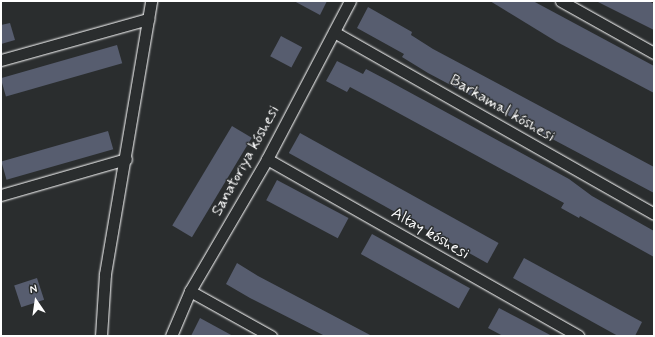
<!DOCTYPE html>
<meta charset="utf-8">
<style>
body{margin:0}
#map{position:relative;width:655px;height:337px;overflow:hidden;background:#2a2d2e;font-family:Mynerve,sans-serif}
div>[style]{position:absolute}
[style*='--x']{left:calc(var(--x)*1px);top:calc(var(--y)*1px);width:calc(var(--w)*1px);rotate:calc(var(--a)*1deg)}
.building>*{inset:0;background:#575d6f;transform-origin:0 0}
.roads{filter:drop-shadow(0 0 1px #fff) drop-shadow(0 0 1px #fff)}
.street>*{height:11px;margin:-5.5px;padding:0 5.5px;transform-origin:5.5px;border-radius:5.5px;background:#2a2d2e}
span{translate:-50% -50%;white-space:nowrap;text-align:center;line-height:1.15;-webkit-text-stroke:3px #2a2d2e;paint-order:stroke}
.street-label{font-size:16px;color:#fff}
.frame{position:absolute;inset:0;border:2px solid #fff;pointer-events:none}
.north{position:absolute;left:16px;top:281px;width:40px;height:40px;-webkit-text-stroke:3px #2a2d2e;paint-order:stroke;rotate:347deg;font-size:11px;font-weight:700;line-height:16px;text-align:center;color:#fff}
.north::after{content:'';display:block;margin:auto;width:14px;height:18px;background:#fff;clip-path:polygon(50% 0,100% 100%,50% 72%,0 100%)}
</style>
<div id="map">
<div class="building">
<div style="clip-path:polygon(294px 1px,327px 1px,320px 15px)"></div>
<div style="clip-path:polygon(490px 1px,533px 1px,654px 66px,654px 93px,557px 42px)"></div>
<div style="clip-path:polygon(596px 1px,649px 1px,654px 4px,654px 30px)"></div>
<div style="clip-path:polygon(368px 7px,412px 32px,411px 35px,433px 49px,654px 167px,654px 193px,428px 73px,402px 57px,404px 54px,357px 28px)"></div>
<div style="clip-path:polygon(10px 23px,15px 40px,1px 44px,1px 25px)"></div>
<div style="left:281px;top:36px;width:24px;height:23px;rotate:28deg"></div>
<div style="left:117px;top:45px;width:19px;height:121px;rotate:74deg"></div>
<div style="clip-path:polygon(337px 61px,363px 74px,366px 69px,387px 80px,569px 179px,592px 196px,654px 231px,654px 257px,580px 216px,579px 218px,561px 208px,564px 203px,380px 103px,350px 87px,347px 92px,326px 81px)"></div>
<div style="left:232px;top:126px;width:23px;height:116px;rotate:31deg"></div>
<div style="left:108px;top:131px;width:19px;height:111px;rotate:74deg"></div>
<div style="left:300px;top:133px;width:227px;height:23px;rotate:29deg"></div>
<div style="left:277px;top:180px;width:81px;height:23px;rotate:28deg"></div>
<div style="left:372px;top:234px;width:112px;height:23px;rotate:29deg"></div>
<div style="clip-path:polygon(524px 258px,642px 322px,635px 336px,618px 336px,513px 278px)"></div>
<div style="clip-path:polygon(237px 263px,258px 276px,372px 336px,325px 336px,250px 298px,226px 284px)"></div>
<div style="left:37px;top:278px;width:23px;height:24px;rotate:72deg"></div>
<div style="clip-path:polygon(499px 308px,520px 319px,552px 336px,503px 336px,488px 328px)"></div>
<div style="clip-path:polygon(200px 318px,233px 336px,191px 336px)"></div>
</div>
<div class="roads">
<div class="street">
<div style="--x:561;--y:1;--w:107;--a:29.2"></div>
<div style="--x:334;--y:32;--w:368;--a:29.6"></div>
<div style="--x:1;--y:60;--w:153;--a:-15.6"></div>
<div style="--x:267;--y:159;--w:358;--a:29.6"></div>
<div style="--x:1;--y:195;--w:130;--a:-16.1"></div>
<div style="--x:190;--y:291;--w:93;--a:29.1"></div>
<div style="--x:101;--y:336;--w:62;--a:-86.3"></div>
<div style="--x:105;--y:274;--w:277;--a:-80.4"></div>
<div style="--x:171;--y:336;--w:49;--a:-67.1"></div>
<div style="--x:190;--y:291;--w:153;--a:-59.7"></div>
<div style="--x:267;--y:159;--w:178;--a:-62.3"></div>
</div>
</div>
<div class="street-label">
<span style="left:502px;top:109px;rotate:30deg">Barkamal kóshesi</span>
<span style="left:246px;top:161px;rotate:-61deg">Sanatoriya kóshesi</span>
<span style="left:430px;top:234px;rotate:30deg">Altay kóshesi</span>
</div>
<div class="frame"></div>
<div class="north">N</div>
</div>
